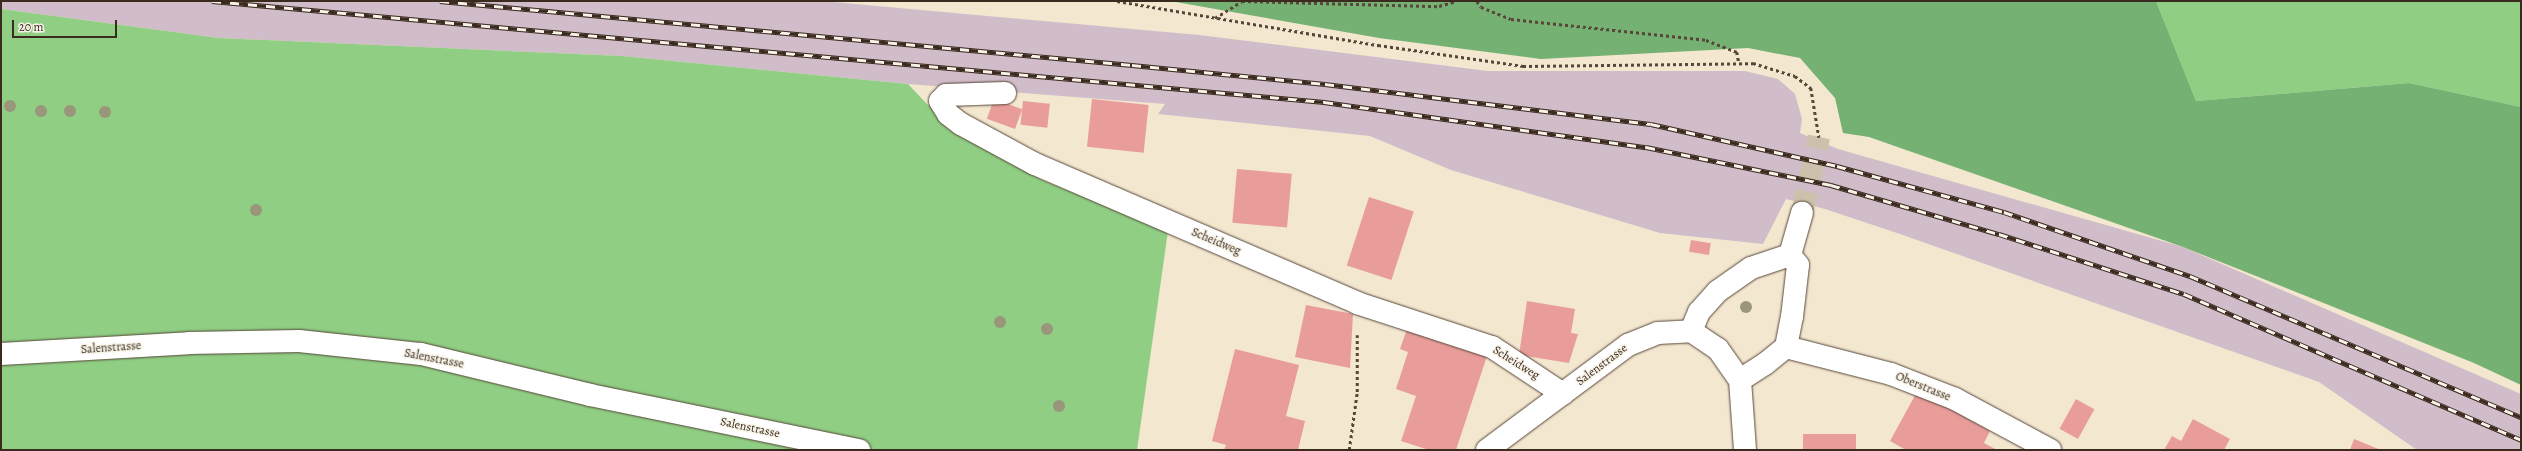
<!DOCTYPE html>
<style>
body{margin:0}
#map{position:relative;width:2522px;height:451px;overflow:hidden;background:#f3e7d0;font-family:Alegreya,serif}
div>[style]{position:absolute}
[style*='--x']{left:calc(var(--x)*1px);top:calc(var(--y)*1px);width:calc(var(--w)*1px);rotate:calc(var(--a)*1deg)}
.industrial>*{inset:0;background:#d1bdc9}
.green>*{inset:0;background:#90ce84}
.forest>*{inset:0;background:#74b172}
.building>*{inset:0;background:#e99d9b;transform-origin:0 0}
.minor-tunnel>*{height:22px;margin-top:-11px;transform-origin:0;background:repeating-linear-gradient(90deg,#cec1ac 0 22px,transparent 0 33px)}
.path>*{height:2.5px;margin-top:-1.25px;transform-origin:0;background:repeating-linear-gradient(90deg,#574639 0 3px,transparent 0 6px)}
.roads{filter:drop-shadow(0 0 1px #574639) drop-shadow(0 0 1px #574639)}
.minor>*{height:22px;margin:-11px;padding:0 11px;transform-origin:11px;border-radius:11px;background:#fff}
.rail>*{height:4.5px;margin-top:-2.25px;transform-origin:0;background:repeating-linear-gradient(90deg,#f7f3e8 0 9px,#3b2a1e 0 18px);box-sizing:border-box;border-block:1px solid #3b2a1e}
.trees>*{width:12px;height:12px;margin:-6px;border-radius:50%;background:#99967c}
span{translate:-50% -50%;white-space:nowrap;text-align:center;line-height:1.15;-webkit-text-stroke:3px #f7f3e8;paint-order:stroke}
.street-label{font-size:12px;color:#3b2a1e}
.frame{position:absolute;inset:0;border:2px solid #3b2a1e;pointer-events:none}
.scale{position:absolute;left:12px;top:20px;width:105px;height:18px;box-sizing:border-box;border:2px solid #3b2a1e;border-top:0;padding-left:5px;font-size:12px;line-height:14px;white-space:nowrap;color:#3b2a1e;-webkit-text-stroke:3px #f7f3e8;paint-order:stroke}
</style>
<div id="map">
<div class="industrial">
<div style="clip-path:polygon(1px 1px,822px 1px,1199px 35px,1488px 71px,1745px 71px,1778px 79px,1795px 94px,1802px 119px,1800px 133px,1838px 149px,2183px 247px,2521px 394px,2521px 450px,2417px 450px,2319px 382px,1900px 234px,1825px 209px,1786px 199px,1763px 244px,1660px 233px,1451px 170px,1370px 136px,1158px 114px,1165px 104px,908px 84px,622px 56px,219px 38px,1px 9px)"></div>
</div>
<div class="green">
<div style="clip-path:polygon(2156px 1px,2521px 1px,2521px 107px,2409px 83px,2196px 101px)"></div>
<div style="clip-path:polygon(1px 9px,219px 38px,622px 56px,908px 84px,927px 104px,985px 147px,1042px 180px,1168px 231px,1137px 450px,1px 450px)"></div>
</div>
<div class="forest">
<div style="clip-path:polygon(1170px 1px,2156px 1px,2196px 101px,2409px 83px,2521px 107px,2521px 385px,2474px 363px,2183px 247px,1869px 137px,1843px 133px,1835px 98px,1800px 58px,1748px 48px,1541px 59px,1379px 38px)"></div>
</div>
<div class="building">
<div style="left:994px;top:99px;width:30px;height:21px;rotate:20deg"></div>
<div style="left:1092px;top:99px;width:57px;height:48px;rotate:6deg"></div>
<div style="left:1023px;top:101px;width:27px;height:24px;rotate:6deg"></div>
<div style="left:1237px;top:169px;width:55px;height:54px;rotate:5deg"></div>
<div style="left:1369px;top:197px;width:47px;height:72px;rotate:18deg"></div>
<div style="left:1691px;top:240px;width:20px;height:12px;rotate:9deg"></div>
<div style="clip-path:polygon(1527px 301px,1575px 309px,1571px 333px,1578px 334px,1569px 363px,1519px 355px)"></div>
<div style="clip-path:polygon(1306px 305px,1353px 314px,1350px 368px,1295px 357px)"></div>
<div style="clip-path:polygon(1407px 329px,1487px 356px,1456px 450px,1429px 450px,1401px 441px,1416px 396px,1396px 389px,1408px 352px,1400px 349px)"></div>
<div style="clip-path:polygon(1235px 349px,1299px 365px,1286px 416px,1305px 421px,1298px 450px,1224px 450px,1226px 445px,1212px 441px)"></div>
<div style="clip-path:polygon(1918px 390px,1990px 431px,1984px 443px,1997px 450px,1906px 450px,1890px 441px)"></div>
<div style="left:2076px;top:399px;width:21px;height:34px;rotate:29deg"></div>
<div style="clip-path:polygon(2193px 419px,2230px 439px,2224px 450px,2164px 450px,2172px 436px,2181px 441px)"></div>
<div style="left:1856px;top:434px;width:16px;height:53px;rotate:90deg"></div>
<div style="clip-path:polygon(2354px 439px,2381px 450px,2350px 450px)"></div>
</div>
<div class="minor-tunnel">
<div style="--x:1802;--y:213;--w:78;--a:-77.4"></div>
</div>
<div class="path">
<div style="--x:1117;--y:1;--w:265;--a:9.6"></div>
<div style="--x:1378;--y:45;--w:147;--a:8.2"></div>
<div style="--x:1523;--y:66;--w:230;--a:-0.7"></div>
<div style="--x:1753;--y:63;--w:44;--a:17.2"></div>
<div style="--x:1795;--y:76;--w:20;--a:37"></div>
<div style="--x:1811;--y:88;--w:50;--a:80.7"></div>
<div style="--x:1477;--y:1;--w:7;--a:56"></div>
<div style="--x:1481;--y:7;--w:32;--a:22"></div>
<div style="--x:1511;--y:19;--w:196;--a:6.1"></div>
<div style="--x:1706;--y:40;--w:33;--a:21"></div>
<div style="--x:1737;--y:52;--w:11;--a:80"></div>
<div style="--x:1215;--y:18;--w:32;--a:-32"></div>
<div style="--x:1242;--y:1;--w:197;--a:1.5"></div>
<div style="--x:1439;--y:6;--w:18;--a:-16"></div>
<div style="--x:1349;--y:450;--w:59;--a:-82.1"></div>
<div style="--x:1357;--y:392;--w:57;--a:-90"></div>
</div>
<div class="roads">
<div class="minor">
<div style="--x:1005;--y:93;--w:59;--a:178.1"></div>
<div style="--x:946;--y:95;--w:8;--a:135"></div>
<div style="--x:940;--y:101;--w:15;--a:58"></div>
<div style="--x:948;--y:114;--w:16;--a:38"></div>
<div style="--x:961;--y:124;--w:84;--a:28.4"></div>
<div style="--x:1035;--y:164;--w:351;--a:23.3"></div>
<div style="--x:1357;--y:303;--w:142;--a:18.1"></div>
<div style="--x:1492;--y:347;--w:85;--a:33.5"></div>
<div style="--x:1691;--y:331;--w:21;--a:-67"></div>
<div style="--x:1699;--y:312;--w:28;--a:-48"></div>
<div style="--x:1718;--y:291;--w:40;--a:-34.9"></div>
<div style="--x:1751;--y:268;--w:41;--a:-18.4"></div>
<div style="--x:1786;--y:347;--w:108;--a:14.4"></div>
<div style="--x:1891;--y:374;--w:69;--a:21.3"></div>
<div style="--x:1955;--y:399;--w:108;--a:28.2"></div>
<div style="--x:1;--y:354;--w:188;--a:-3.3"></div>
<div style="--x:189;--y:343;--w:110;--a:-1"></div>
<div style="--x:299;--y:341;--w:123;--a:6.1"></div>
<div style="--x:421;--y:354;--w:174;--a:13.6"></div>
<div style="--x:590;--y:395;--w:275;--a:11.6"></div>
<div style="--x:1740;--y:380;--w:30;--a:-33"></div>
<div style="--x:1765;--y:364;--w:27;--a:-39"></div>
<div style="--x:1786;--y:347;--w:31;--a:-79"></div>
<div style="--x:1792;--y:317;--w:52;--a:-83.4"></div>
<div style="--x:1798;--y:265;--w:13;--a:-129"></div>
<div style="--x:1790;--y:255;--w:44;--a:-74.1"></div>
<div style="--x:1487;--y:450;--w:176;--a:-36.7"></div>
<div style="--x:1628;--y:345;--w:32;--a:-22"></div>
<div style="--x:1658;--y:333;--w:33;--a:-3"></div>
<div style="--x:1691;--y:331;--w:32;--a:34"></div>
<div style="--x:1718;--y:349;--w:38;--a:55"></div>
<div style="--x:1740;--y:380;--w:70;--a:85.9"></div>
</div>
</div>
<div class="rail">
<div style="--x:212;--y:1;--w:1117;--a:5.19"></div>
<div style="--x:1324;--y:102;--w:325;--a:8"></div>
<div style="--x:1646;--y:147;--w:189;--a:11.6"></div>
<div style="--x:1831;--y:185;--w:175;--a:16.3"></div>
<div style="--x:1999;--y:234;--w:194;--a:18"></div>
<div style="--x:2184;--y:294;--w:367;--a:23.4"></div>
<div style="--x:440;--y:1;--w:695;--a:5.28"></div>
<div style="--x:1132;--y:65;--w:194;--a:5.6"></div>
<div style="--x:1325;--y:84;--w:328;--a:7"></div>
<div style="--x:1651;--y:124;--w:191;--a:12.7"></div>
<div style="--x:1837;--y:166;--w:173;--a:15.4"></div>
<div style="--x:2004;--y:212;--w:197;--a:19"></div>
<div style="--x:2190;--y:276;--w:360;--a:23.1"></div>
</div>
<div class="trees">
<div style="left:10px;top:106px"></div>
<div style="left:41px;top:111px"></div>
<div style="left:70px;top:111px"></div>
<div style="left:105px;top:112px"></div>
<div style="left:256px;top:210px"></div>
<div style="left:1746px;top:307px"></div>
<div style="left:1000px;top:322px"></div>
<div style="left:1047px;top:329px"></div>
<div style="left:1059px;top:406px"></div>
</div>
<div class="street-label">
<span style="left:1216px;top:242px;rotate:23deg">Scheidweg</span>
<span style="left:111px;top:348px;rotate:-4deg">Salenstrasse</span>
<span style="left:434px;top:359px;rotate:11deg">Salenstrasse</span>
<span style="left:1516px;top:363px;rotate:32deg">Scheidweg</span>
<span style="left:1602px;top:365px;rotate:-37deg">Salenstrasse</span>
<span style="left:1923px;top:387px;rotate:22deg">Oberstrasse</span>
<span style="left:750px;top:428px;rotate:12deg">Salenstrasse</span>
</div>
<div class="frame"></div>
<div class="scale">20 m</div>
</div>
